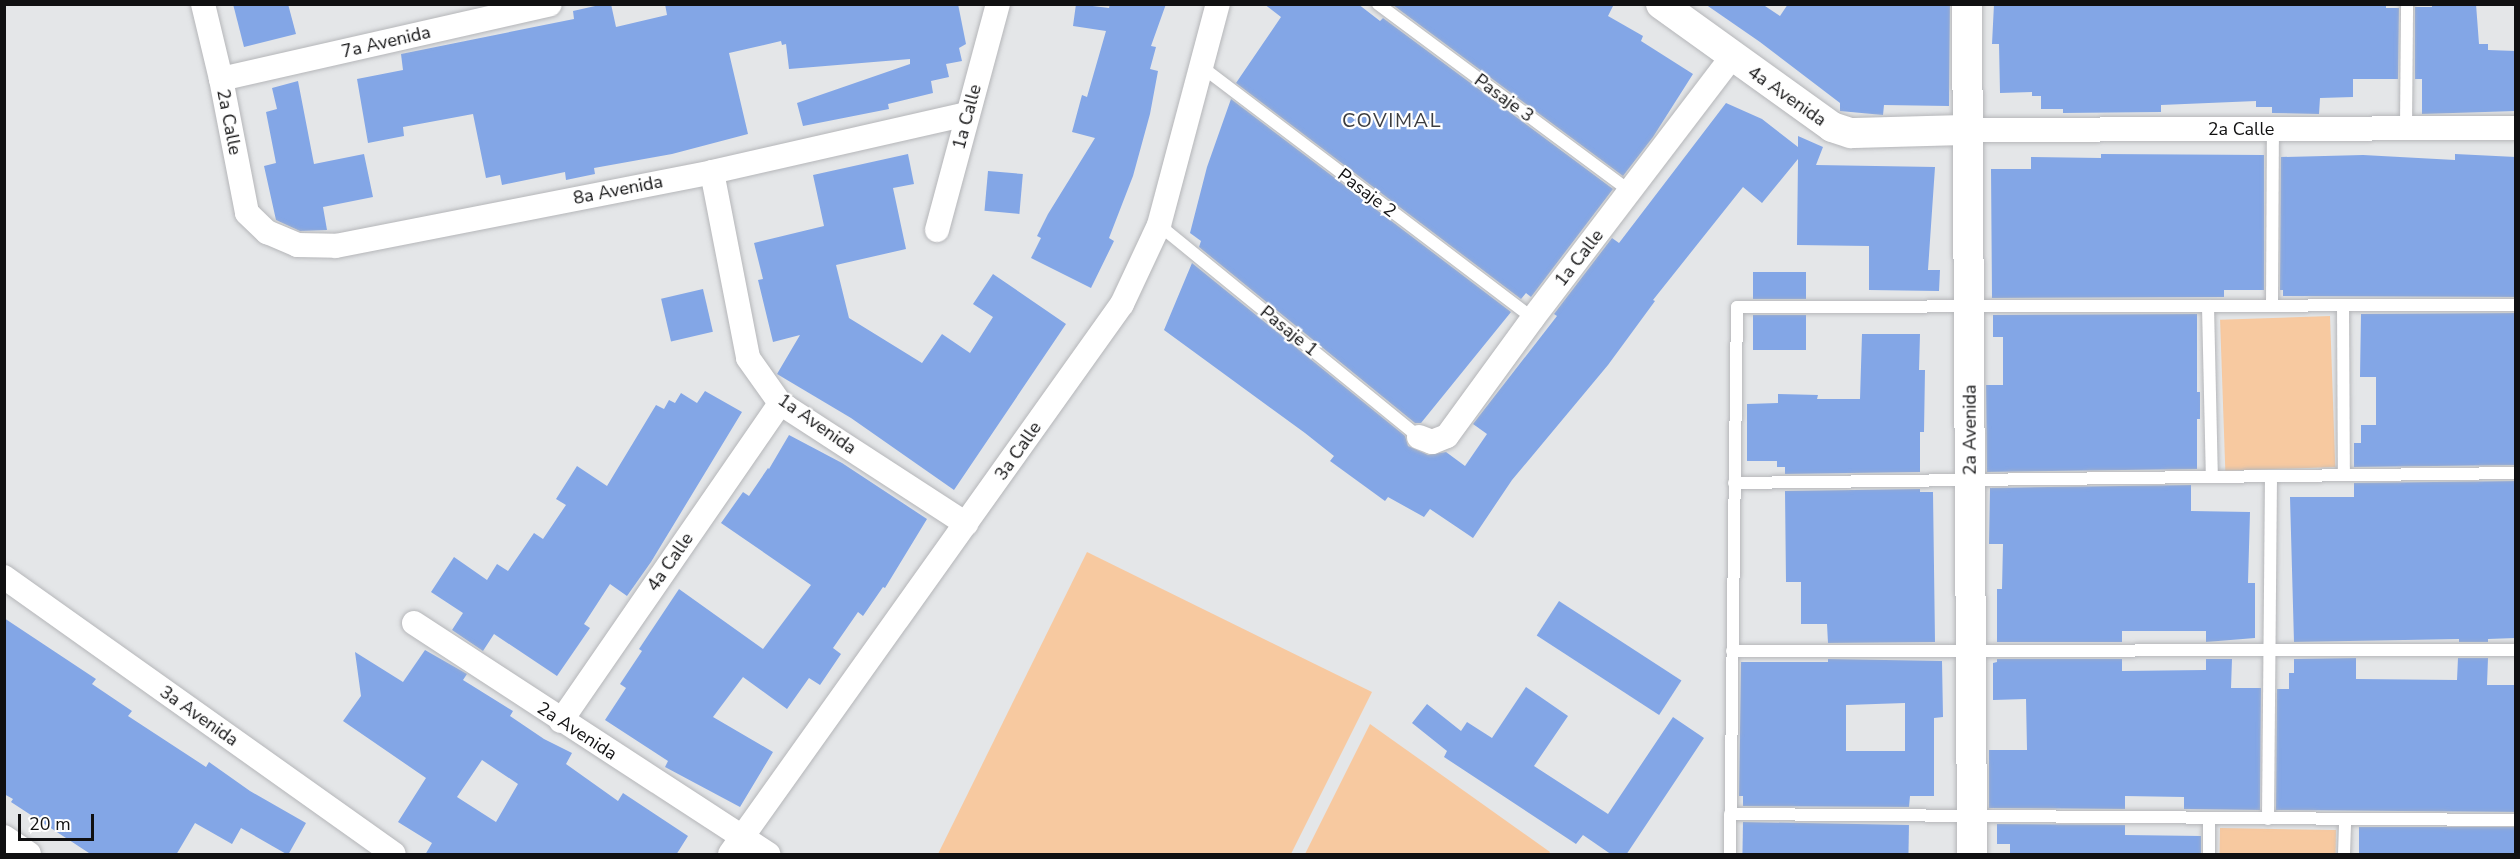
<!DOCTYPE html>
<style>
body{margin:0}
#map{position:relative;width:2520px;height:859px;overflow:hidden;background:#e4e6e8;font-family:"Nunito Sans",sans-serif}
div>[style]{position:absolute}
[style*='--x']{left:calc(var(--x)*1px);top:calc(var(--y)*1px);width:calc(var(--w)*1px);rotate:calc(var(--a)*1deg)}
.green>*{inset:0;background:#f7c9a0;transform-origin:0 0}
.building>*{inset:0;background:#83a6e6;transform-origin:0 0}
.roads{filter:drop-shadow(0 0 2px #b5b6b9) drop-shadow(0 0 2px #b5b6b9)}
.service>*{height:12px;margin:-6px;padding:0 6px;transform-origin:6px;border-radius:6px;background:#fff}
.minor>*{height:24px;margin:-12px;padding:0 12px;transform-origin:12px;border-radius:12px;background:#fff}
.tertiary>*{height:30px;margin:-15px;padding:0 15px;transform-origin:15px;border-radius:15px;background:#fff}
span{translate:-50% -50%;white-space:nowrap;text-align:center;line-height:1.15;-webkit-text-stroke:4.5px #fff;paint-order:stroke}
.street-label{font-size:18px;color:#101011}
.neighbourhood-label{font-size:20px;color:#3d3e41;letter-spacing:1.5px}
.frame{position:absolute;inset:0;border:6px solid #101011;pointer-events:none}
.scale{position:absolute;left:18px;top:814px;width:76px;height:27px;box-sizing:border-box;border:3px solid #101011;border-top:0;padding-left:8px;font-size:18px;line-height:21px;white-space:nowrap;color:#101011;-webkit-text-stroke:4px #fff;paint-order:stroke}
</style>
<div id="map">
<div class="green">
<div style="left:2330px;top:316px;width:151px;height:110px;rotate:88deg"></div>
<div style="clip-path:polygon(1087px 552px,1372px 692px,1291px 854px,938px 854px)"></div>
<div style="clip-path:polygon(1370px 724px,1550px 852px,1549px 854px,1305px 854px)"></div>
<div style="left:2220px;top:828px;width:116px;height:26px;rotate:1deg"></div>
</div>
<div class="building">
<div style="clip-path:polygon(233px 4px,288px 4px,296px 34px,244px 47px)"></div>
<div style="clip-path:polygon(604px 4px,611px 4px,616px 27px,667px 15px,665px 4px,958px 4px,966px 44px,959px 48px,962px 61px,946px 64px,949px 77px,931px 81px,933px 93px,888px 104px,889px 109px,803px 126px,797px 103px,910px 64px,910px 59px,789px 69px,786px 44px,782px 45px,781px 41px,729px 53px,748px 134px,672px 154px,594px 168px,595px 174px,566px 180px,565px 172px,502px 185px,500px 175px,486px 178px,473px 114px,403px 127px,404px 136px,368px 143px,357px 79px,403px 70px,401px 54px,574px 19px,573px 11px)"></div>
<div style="clip-path:polygon(1076px 4px,1109px 8px,1110px 4px,1166px 4px,1151px 46px,1156px 47px,1150px 69px,1158px 71px,1150px 114px,1133px 176px,1109px 238px,1114px 241px,1091px 288px,1031px 258px,1041px 238px,1037px 236px,1048px 214px,1095px 138px,1072px 132px,1082px 95px,1087px 97px,1106px 31px,1073px 26px)"></div>
<div style="clip-path:polygon(1264px 4px,1358px 4px,1380px 21px,1383px 18px,1613px 189px,1531px 297px,1526px 293px,1521px 299px,1236px 83px,1281px 17px)"></div>
<div style="clip-path:polygon(1614px 4px,1608px 16px,1643px 36px,1641px 41px,1693px 74px,1653px 137px,1623px 176px,1393px 5px)"></div>
<div style="clip-path:polygon(1705px 4px,1762px 4px,1780px 16px,1788px 4px,1950px 4px,1949px 106px,1884px 105px,1883px 115px,1840px 111px,1840px 103px,1760px 42px)"></div>
<div style="clip-path:polygon(1994px 4px,2386px 4px,2386px 8px,2399px 8px,2398px 79px,2353px 79px,2353px 97px,2320px 98px,2319px 114px,2272px 113px,2272px 107px,2256px 107px,2256px 101px,2161px 105px,2161px 112px,2063px 113px,2063px 109px,2041px 109px,2041px 96px,2032px 96px,2032px 92px,2000px 93px,1999px 44px,1992px 44px)"></div>
<div style="clip-path:polygon(2432px 4px,2476px 4px,2479px 44px,2488px 44px,2488px 50px,2516px 51px,2516px 111px,2422px 114px,2422px 79px,2415px 79px,2415px 7px,2432px 7px)"></div>
<div style="clip-path:polygon(298px 81px,314px 164px,364px 154px,373px 197px,323px 207px,327px 230px,300px 231px,276px 220px,264px 166px,276px 163px,266px 112px,277px 109px,272px 88px)"></div>
<div style="clip-path:polygon(1231px 99px,1511px 312px,1421px 423px,1415px 423px,1199px 247px,1201px 241px,1190px 233px,1207px 167px)"></div>
<div style="clip-path:polygon(1726px 103px,1762px 119px,1798px 147px,1798px 136px,1823px 147px,1816px 165px,1935px 167px,1928px 270px,1940px 270px,1939px 291px,1869px 290px,1869px 246px,1797px 245px,1798px 159px,1762px 203px,1743px 187px,1653px 300px,1655px 301px,1608px 365px,1512px 480px,1473px 538px,1430px 509px,1424px 517px,1388px 497px,1385px 501px,1330px 461px,1334px 456px,1305px 433px,1164px 330px,1192px 263px,1405px 436px,1408px 446px,1428px 455px,1446px 452px,1465px 466px,1487px 434px,1473px 424px,1557px 316px,1554px 314px,1612px 238px,1619px 243px)"></div>
<div style="clip-path:polygon(908px 154px,914px 184px,893px 188px,906px 249px,836px 265px,849px 318px,922px 363px,942px 334px,970px 353px,993px 317px,973px 304px,993px 274px,1066px 324px,954px 490px,851px 418px,777px 374px,800px 335px,773px 342px,758px 280px,763px 279px,754px 243px,824px 226px,813px 175px)"></div>
<div style="clip-path:polygon(2101px 154px,2264px 155px,2264px 290px,2224px 290px,2224px 297px,1992px 298px,1991px 169px,2031px 169px,2031px 157px,2101px 158px)"></div>
<div style="clip-path:polygon(2455px 154px,2516px 157px,2516px 297px,2283px 296px,2283px 290px,2280px 290px,2281px 157px,2363px 155px,2455px 160px)"></div>
<div style="left:988px;top:171px;width:35px;height:40px;rotate:5deg"></div>
<div style="left:1806px;top:272px;width:27px;height:53px;rotate:90deg"></div>
<div style="left:703px;top:289px;width:44px;height:43px;rotate:77deg"></div>
<div style="clip-path:polygon(2516px 313px,2516px 465px,2354px 467px,2354px 443px,2361px 443px,2361px 425px,2376px 425px,2376px 377px,2360px 377px,2361px 314px)"></div>
<div style="clip-path:polygon(2197px 314px,2197px 392px,2200px 392px,2200px 419px,2197px 419px,2197px 469px,1987px 472px,1986px 385px,2003px 385px,2003px 337px,1993px 337px,1993px 315px)"></div>
<div style="left:1753px;top:315px;width:53px;height:35px"></div>
<div style="clip-path:polygon(1862px 334px,1920px 334px,1919px 370px,1925px 370px,1924px 432px,1920px 432px,1920px 472px,1785px 474px,1785px 467px,1777px 467px,1777px 461px,1747px 461px,1747px 404px,1778px 403px,1778px 394px,1818px 395px,1817px 399px,1860px 399px)"></div>
<div style="clip-path:polygon(705px 391px,742px 412px,651px 562px,627px 596px,610px 584px,584px 624px,590px 628px,557px 676px,494px 634px,483px 651px,452px 630px,463px 613px,431px 592px,454px 557px,487px 580px,497px 564px,508px 571px,534px 533px,543px 539px,566px 505px,556px 499px,577px 466px,607px 486px,656px 405px,664px 409px,669px 400px,675px 403px,681px 393px,697px 403px)"></div>
<div style="clip-path:polygon(789px 435px,842px 463px,927px 519px,885px 588px,883px 587px,863px 616px,858px 612px,833px 648px,841px 654px,820px 685px,809px 678px,787px 709px,743px 677px,713px 717px,773px 752px,740px 807px,665px 767px,668px 761px,605px 720px,626px 688px,620px 684px,642px 651px,639px 649px,679px 589px,763px 649px,811px 585px,721px 523px,743px 492px,749px 496px,768px 468px,769px 469px)"></div>
<div style="clip-path:polygon(2516px 481px,2516px 638px,2488px 639px,2488px 642px,2459px 642px,2459px 639px,2294px 642px,2290px 497px,2354px 497px,2354px 483px)"></div>
<div style="clip-path:polygon(2191px 485px,2191px 511px,2250px 512px,2248px 583px,2255px 583px,2255px 638px,2206px 642px,2206px 631px,2122px 631px,2122px 642px,1997px 642px,1997px 589px,2002px 589px,2003px 544px,1989px 544px,1990px 488px)"></div>
<div style="clip-path:polygon(1920px 489px,1920px 492px,1933px 492px,1935px 642px,1828px 643px,1827px 624px,1801px 624px,1801px 582px,1786px 582px,1785px 491px)"></div>
<div style="left:1559px;top:601px;width:146px;height:41px;rotate:33deg"></div>
<div style="clip-path:polygon(4px 618px,96px 679px,92px 684px,132px 711px,128px 716px,206px 767px,209px 762px,250px 791px,306px 823px,288px 855px,241px 828px,232px 844px,195px 823px,176px 855px,92px 855px,11px 802px,13px 799px,4px 794px)"></div>
<div style="clip-path:polygon(evenodd,425px 650px,467px 674px,463px 680px,513px 711px,510px 716px,544px 739px,572px 753px,566px 764px,618px 801px,623px 793px,688px 836px,676px 855px,425px 855px,432px 843px,398px 822px,426px 778px,343px 721px,361px 696px,355px 652px,403px 682px,425px 650px,482px 760px,518px 784px,496px 822px,457px 797px,482px 760px)"></div>
<div style="clip-path:polygon(2356px 658px,2356px 679px,2457px 680px,2458px 658px,2488px 658px,2487px 685px,2516px 685px,2516px 812px,2276px 810px,2277px 689px,2289px 689px,2289px 673px,2294px 673px,2294px 659px)"></div>
<div style="clip-path:polygon(evenodd,1828px 659px,1942px 661px,1943px 717px,1934px 718px,1934px 796px,1910px 796px,1909px 807px,1743px 806px,1743px 796px,1739px 796px,1741px 662px,1828px 662px,1828px 659px,1905px 703px,1905px 751px,1846px 751px,1846px 705px,1905px 703px)"></div>
<div style="clip-path:polygon(1997px 659px,2122px 659px,2122px 671px,2206px 670px,2206px 659px,2232px 659px,2231px 688px,2261px 688px,2260px 810px,2184px 809px,2184px 797px,2125px 796px,2125px 809px,1989px 808px,1989px 750px,2027px 750px,2026px 699px,1993px 700px,1993px 663px,1997px 662px)"></div>
<div style="clip-path:polygon(1526px 687px,1568px 716px,1534px 766px,1608px 814px,1673px 717px,1704px 738px,1626px 855px,1612px 855px,1583px 835px,1576px 844px,1444px 757px,1447px 751px,1412px 723px,1427px 704px,1461px 731px,1467px 722px,1492px 738px)"></div>
<div style="left:1743px;top:822px;width:166px;height:33px;rotate:1deg"></div>
<div style="clip-path:polygon(1997px 824px,2125px 825px,2125px 835px,2201px 836px,2201px 855px,2010px 855px,2010px 844px,1997px 844px)"></div>
<div style="left:2359px;top:827px;width:157px;height:28px"></div>
</div>
<div class="roads">
<div class="service">
<div style="--x:1378;--y:4;--w:315;--a:36.6"></div>
<div style="--x:1202;--y:67;--w:415;--a:37.2"></div>
<div style="--x:2406;--y:127;--w:123;--a:-89.5"></div>
<div style="--x:1159;--y:225;--w:335;--a:39.2"></div>
<div style="--x:2343;--y:305;--w:170;--a:89.7"></div>
<div style="--x:2208;--y:306;--w:170;--a:88.7"></div>
<div style="--x:2272;--y:306;--w:177;--a:-89.7"></div>
<div style="--x:1734;--y:483;--w:782;--a:-0.73"></div>
<div style="--x:1732;--y:651;--w:784;--a:-0.07"></div>
<div style="--x:1730;--y:814;--w:786;--a:0.44"></div>
<div style="--x:2268;--y:819;--w:343;--a:-89.5"></div>
<div style="--x:1730;--y:854;--w:547;--a:-89.27"></div>
<div style="--x:1737;--y:307;--w:779;--a:-0.15"></div>
<div style="--x:2209;--y:854;--w:36;--a:-90"></div>
<div style="--x:2344;--y:854;--w:35;--a:-88"></div>
</div>
<div class="minor">
<div style="--x:203;--y:4;--w:77;--a:76.5"></div>
<div style="--x:221;--y:79;--w:136;--a:79"></div>
<div style="--x:247;--y:213;--w:28;--a:44"></div>
<div style="--x:267;--y:232;--w:33;--a:23"></div>
<div style="--x:297;--y:245;--w:39;--a:1"></div>
<div style="--x:336;--y:246;--w:383;--a:-11.1"></div>
<div style="--x:712;--y:172;--w:262;--a:-12.8"></div>
<div style="--x:221;--y:79;--w:337;--a:-12.8"></div>
<div style="--x:1967;--y:130;--w:549;--a:-0.21"></div>
<div style="--x:712;--y:172;--w:189;--a:79"></div>
<div style="--x:748;--y:358;--w:55;--a:54.6"></div>
<div style="--x:780;--y:403;--w:222;--a:33"></div>
<div style="--x:937;--y:230;--w:234;--a:-74.9"></div>
<div style="--x:1419;--y:437;--w:14;--a:21"></div>
<div style="--x:1432;--y:442;--w:16;--a:-22"></div>
<div style="--x:1447;--y:436;--w:146;--a:-53.9"></div>
<div style="--x:1533;--y:318;--w:328;--a:-52.7"></div>
<div style="--x:4;--y:577;--w:478;--a:35.4"></div>
<div style="--x:414;--y:623;--w:423;--a:33.1"></div>
<div style="--x:561;--y:721;--w:386;--a:-55.4"></div>
<div style="--x:4;--y:837;--w:30;--a:34"></div>
<div style="--x:730;--y:854;--w:675;--a:-54.52"></div>
<div style="--x:1122;--y:304;--w:87;--a:-64.9"></div>
<div style="--x:1159;--y:225;--w:229;--a:-75.1"></div>
</div>
<div class="tertiary">
<div style="--x:1661;--y:4;--w:211;--a:35.7"></div>
<div style="--x:1832;--y:127;--w:20;--a:18"></div>
<div style="--x:1851;--y:133;--w:116;--a:-1.5"></div>
<div style="--x:1967;--y:4;--w:850;--a:89.66"></div>
</div>
</div>
<div class="street-label">
<span style="left:386px;top:42px;rotate:-13deg">7a Avenida</span>
<span style="left:1787px;top:96px;rotate:35deg">4a Avenida</span>
<span style="left:1504px;top:98px;rotate:36deg">Pasaje 3</span>
<span style="left:967px;top:117px;rotate:-75deg">1a Calle</span>
<span style="left:229px;top:122px;rotate:79deg">2a Calle</span>
<span style="left:2241px;top:129px">2a Calle</span>
<span style="left:618px;top:190px;rotate:-11deg">8a Avenida</span>
<span style="left:1367px;top:193px;rotate:37deg">Pasaje 2</span>
<span style="left:1579px;top:258px;rotate:-52deg">1a Calle</span>
<span style="left:1289px;top:331px;rotate:39deg">Pasaje 1</span>
<span style="left:817px;top:424px;rotate:35deg">1a Avenida</span>
<span style="left:1970px;top:430px;rotate:-90deg">2a Avenida</span>
<span style="left:1018px;top:451px;rotate:-55deg">3a Calle</span>
<span style="left:670px;top:562px;rotate:-55deg">4a Calle</span>
<span style="left:199px;top:716px;rotate:35deg">3a Avenida</span>
<span style="left:577px;top:731px;rotate:33deg">2a Avenida</span>
</div>
<div class="neighbourhood-label">
<span style="left:1392px;top:120px">COVIMAL</span>
</div>
<div class="frame"></div>
<div class="scale">20 m</div>
</div>
